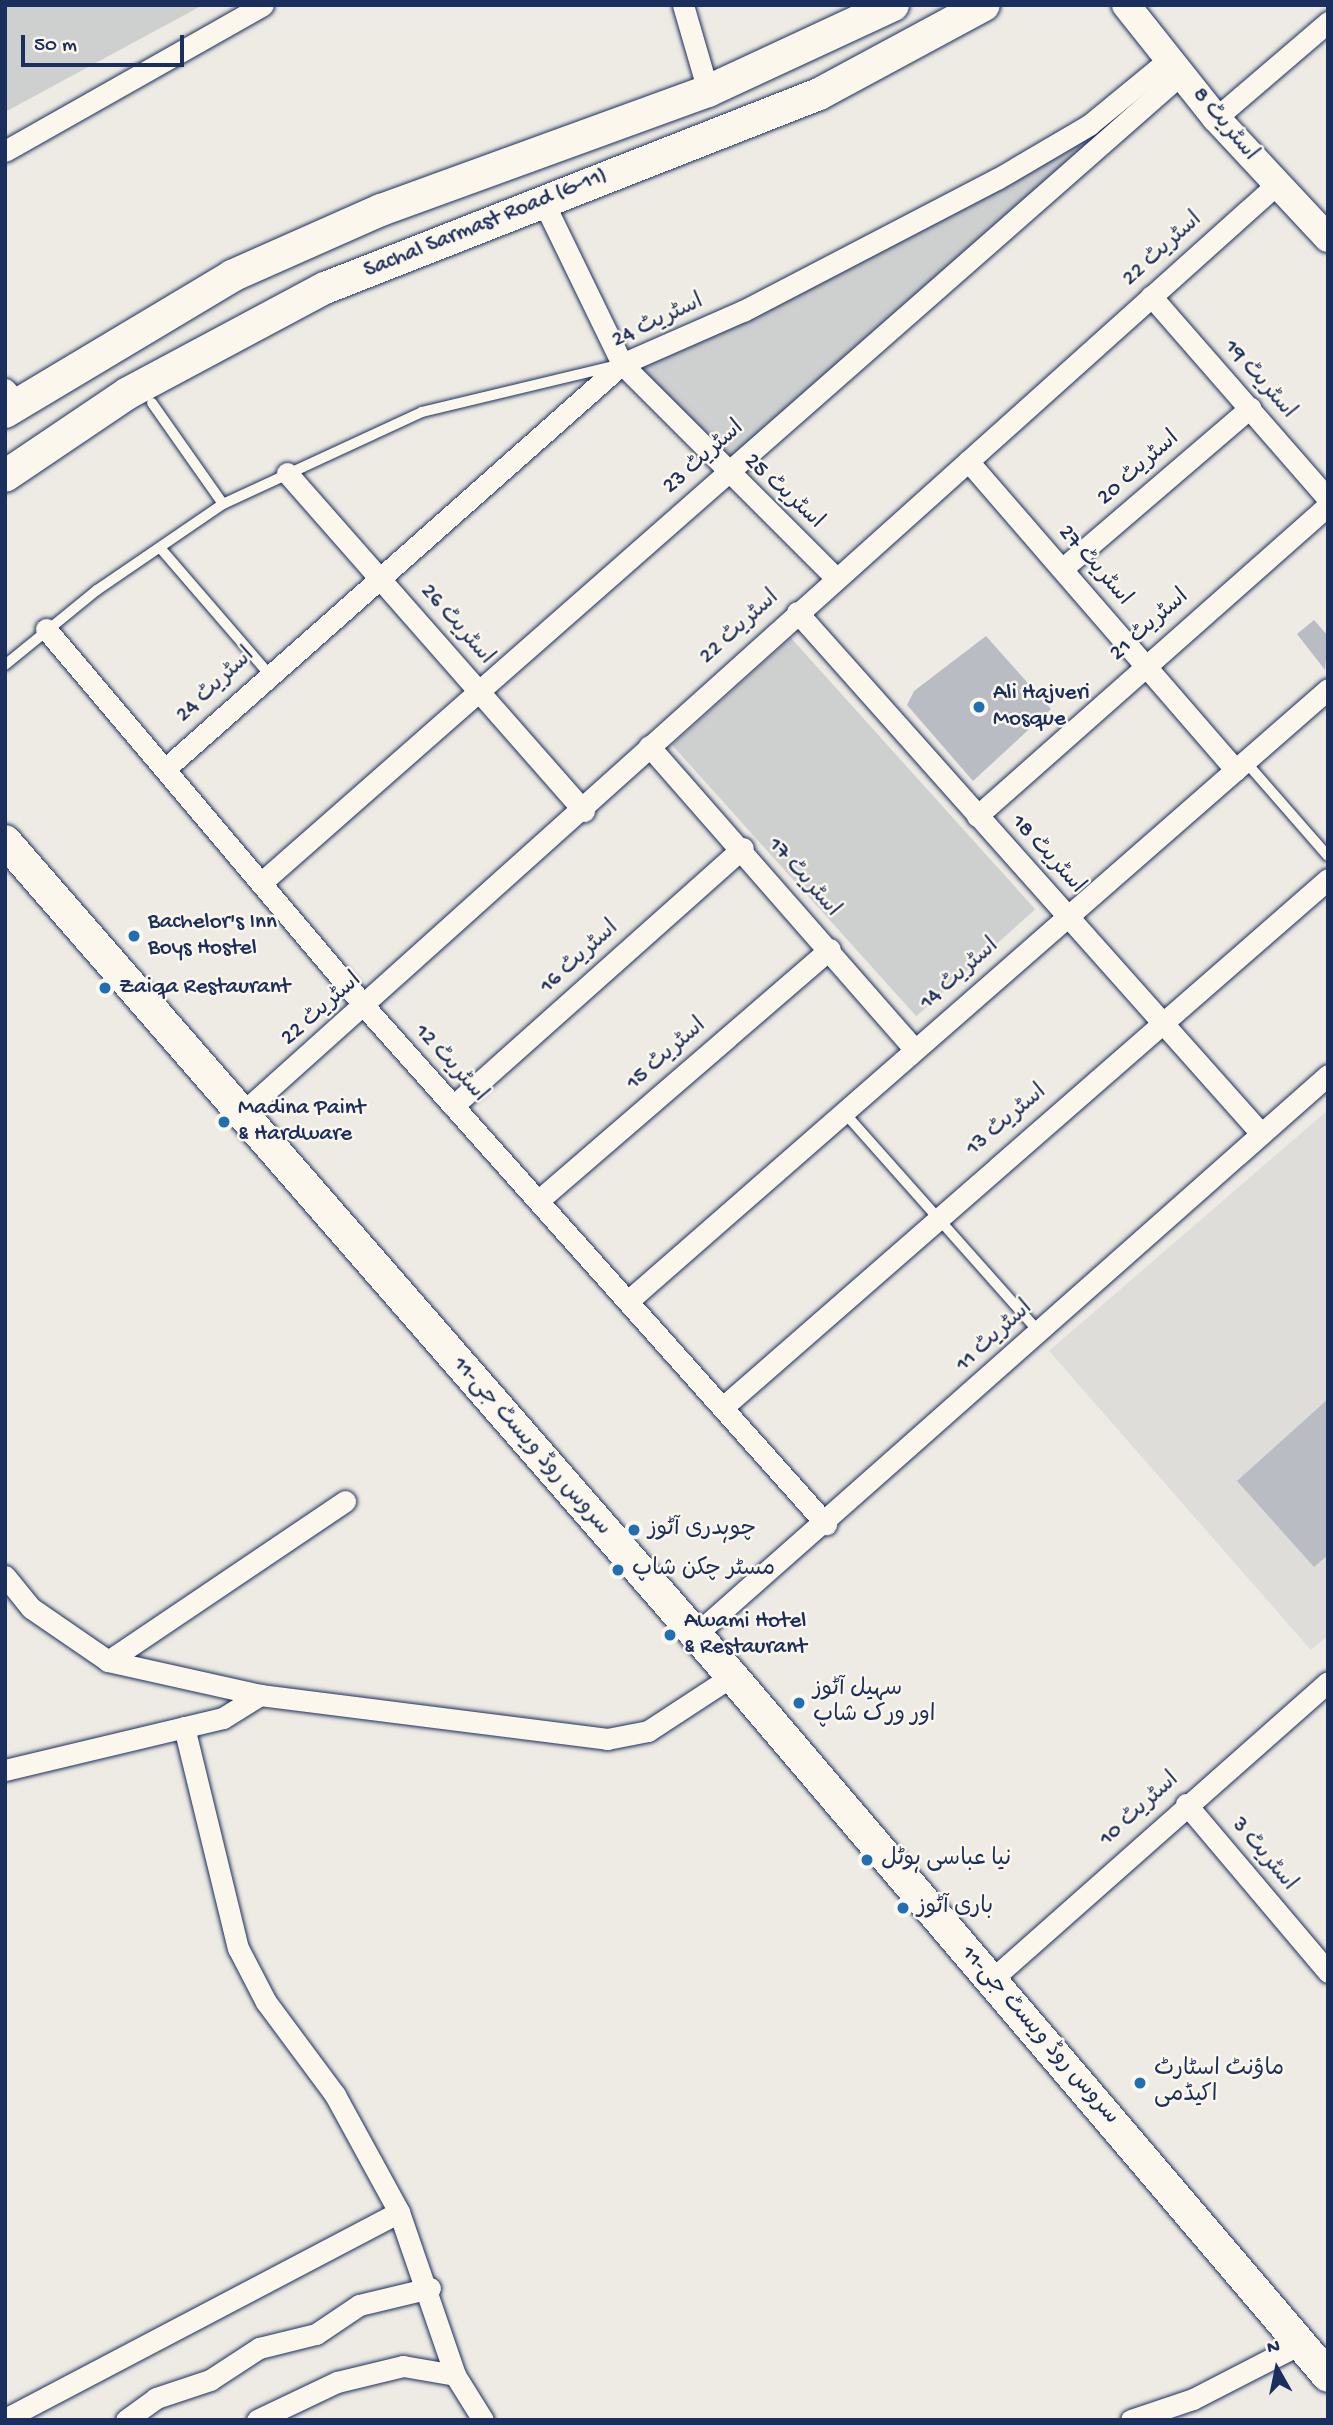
<!DOCTYPE html>
<meta charset="utf-8">
<style>
body{margin:0}
#map{position:relative;width:1333px;height:2425px;overflow:hidden;background:#eeebe4;font-family:"Gochi Hand","Playpen Sans Arabic",sans-serif}
div>[style]{position:absolute}
[style*='--x']{left:calc(var(--x)*1px);top:calc(var(--y)*1px);width:calc(var(--w)*1px);rotate:calc(var(--a)*1deg)}
.built>*{inset:0;background:#deddda}
.green>*{inset:0;background:#cecfcf;transform-origin:0 0}
.building>*{inset:0;background:#b9bcc3}
.roads{filter:drop-shadow(0 0 2px #1b2f5e) drop-shadow(0 0 2px #1b2f5e)}
.service>*{height:10px;margin:-5px;padding:0 5px;transform-origin:5px;border-radius:5px;background:#fbf7ec}
.minor>*{height:21px;margin:-10.5px;padding:0 10.5px;transform-origin:10.5px;border-radius:10.5px;background:#fbf7ec}
.tertiary>*{height:28px;margin:-14px;padding:0 14px;transform-origin:14px;border-radius:14px;background:#fbf7ec}
.secondary>*{height:32px;margin:-16px;padding:0 16px;transform-origin:16px;border-radius:16px;background:#fbf7ec}
.dots>*{width:19px;height:19px;translate:-50% -50%;box-sizing:border-box;border:4px solid #fbf7ec;border-radius:50%}
span{translate:-50% -50%;white-space:nowrap;text-align:center;line-height:1.15;-webkit-text-stroke:5px #fbf7ec;paint-order:stroke}
.street-label{font-size:23px;color:#1b2f5e}
.poi-label{font-size:23px;color:#1b2f5e}
.left{translate:0 -50%;text-align:left}
.frame{position:absolute;inset:0;border:7px solid #1b2f5e;pointer-events:none}
.north{position:absolute;left:1242px;top:2334px;width:70px;height:70px;-webkit-text-stroke:5px #fbf7ec;paint-order:stroke;rotate:351deg;font-size:19px;font-weight:700;line-height:28px;text-align:center;color:#1b2f5e}
.north::after{content:'';display:block;margin:auto;width:24px;height:32px;background:#1b2f5e;clip-path:polygon(50% 0,100% 100%,50% 72%,0 100%)}
.scale{position:absolute;left:21px;top:35px;width:163px;height:32px;box-sizing:border-box;border:4px solid #1b2f5e;border-top:0;padding-left:9px;font-size:21px;line-height:24px;white-space:nowrap;color:#1b2f5e;-webkit-text-stroke:5px #fbf7ec;paint-order:stroke}
</style>
<div id="map">
<div class="built">
<div style="clip-path:polygon(1328px 1110px,1328px 1636px,1311px 1650px,1049px 1351px)"></div>
</div>
<div class="green">
<div style="clip-path:polygon(5px 5px,203px 5px,5px 112px)"></div>
<div style="clip-path:polygon(1175px 75px,726px 468px,633px 365px)"></div>
<div style="left:791px;top:638px;width:365px;height:160px;rotate:48deg"></div>
</div>
<div class="building">
<div style="clip-path:polygon(1314px 620px,1328px 636px,1325px 670px,1297px 634px)"></div>
<div style="clip-path:polygon(986px 636px,1051px 709px,973px 781px,907px 705px,914px 691px)"></div>
<div style="clip-path:polygon(1328px 1399px,1328px 1555px,1314px 1567px,1237px 1481px)"></div>
</div>
<div class="roads">
<div class="service">
<div style="--x:152;--y:403;--w:123;--a:54.9"></div>
<div style="--x:162;--y:550;--w:162;--a:49.2"></div>
<div style="--x:5;--y:665;--w:119;--a:-39.2"></div>
<div style="--x:97;--y:590;--w:153;--a:-34.3"></div>
<div style="--x:223;--y:504;--w:219;--a:-24.8"></div>
<div style="--x:422;--y:412;--w:196;--a:-13.5"></div>
<div style="--x:1245;--y:761;--w:126;--a:48.9"></div>
<div style="--x:842;--y:1110;--w:297;--a:48.4"></div>
</div>
<div class="minor">
<div style="--x:683;--y:5;--w:90;--a:73.8"></div>
<div style="--x:1216;--y:118;--w:148;--a:-40.6"></div>
<div style="--x:5;--y:151;--w:296;--a:-29.5"></div>
<div style="--x:542;--y:199;--w:183;--a:64.1"></div>
<div style="--x:622;--y:364;--w:300;--a:45"></div>
<div style="--x:1151;--y:296;--w:269;--a:48.9"></div>
<div style="--x:5;--y:389;--w:18;--a:47"></div>
<div style="--x:968;--y:461;--w:409;--a:49.1"></div>
<div style="--x:287;--y:473;--w:450;--a:48.7"></div>
<div style="--x:1062;--y:569;--w:248;--a:-40.6"></div>
<div style="--x:797;--y:612;--w:695;--a:48.33"></div>
<div style="--x:46;--y:629;--w:495;--a:49.8"></div>
<div style="--x:365;--y:1007;--w:693;--a:48.28"></div>
<div style="--x:649;--y:746;--w:403;--a:48.8"></div>
<div style="--x:165;--y:769;--w:611;--a:-41.55"></div>
<div style="--x:622;--y:364;--w:132;--a:-23.7"></div>
<div style="--x:743;--y:311;--w:286;--a:-27.5"></div>
<div style="--x:997;--y:179;--w:107;--a:-30.4"></div>
<div style="--x:1089;--y:125;--w:102;--a:-39.4"></div>
<div style="--x:977;--y:816;--w:468;--a:-41.5"></div>
<div style="--x:262;--y:882;--w:1224;--a:-41.32"></div>
<div style="--x:453;--y:1106;--w:388;--a:-41.7"></div>
<div style="--x:242;--y:1113;--w:1389;--a:-41.91"></div>
<div style="--x:539;--y:1200;--w:384;--a:-40.8"></div>
<div style="--x:628;--y:1301;--w:930;--a:-41.16"></div>
<div style="--x:723;--y:1407;--w:803;--a:-41.11"></div>
<div style="--x:5;--y:1576;--w:41;--a:50.9"></div>
<div style="--x:31;--y:1608;--w:93;--a:34.5"></div>
<div style="--x:108;--y:1661;--w:156;--a:12.6"></div>
<div style="--x:260;--y:1695;--w:350;--a:7.2"></div>
<div style="--x:607;--y:1739;--w:42;--a:-11"></div>
<div style="--x:648;--y:1731;--w:100;--a:-33.2"></div>
<div style="--x:695;--y:1635;--w:845;--a:-41.5"></div>
<div style="--x:108;--y:1661;--w:286;--a:-34"></div>
<div style="--x:184;--y:1727;--w:228;--a:76.3"></div>
<div style="--x:238;--y:1948;--w:61;--a:62.6"></div>
<div style="--x:266;--y:2002;--w:116;--a:53.4"></div>
<div style="--x:335;--y:2095;--w:133;--a:61.3"></div>
<div style="--x:399;--y:2212;--w:172;--a:71"></div>
<div style="--x:5;--y:1770;--w:224;--a:-13.4"></div>
<div style="--x:223;--y:1718;--w:44;--a:-31.9"></div>
<div style="--x:1186;--y:1804;--w:220;--a:49.8"></div>
<div style="--x:990;--y:1981;--w:451;--a:-41.5"></div>
<div style="--x:5;--y:2419;--w:445;--a:-27.7"></div>
<div style="--x:126;--y:2420;--w:37;--a:-36"></div>
<div style="--x:156;--y:2398;--w:57;--a:-18.4"></div>
<div style="--x:210;--y:2380;--w:59;--a:-33.1"></div>
<div style="--x:259;--y:2348;--w:59;--a:-13.8"></div>
<div style="--x:316;--y:2334;--w:52;--a:-34"></div>
<div style="--x:359;--y:2305;--w:73;--a:-13.5"></div>
<div style="--x:257;--y:2420;--w:89;--a:-25.4"></div>
<div style="--x:337;--y:2382;--w:68;--a:-13.6"></div>
<div style="--x:403;--y:2366;--w:53;--a:9.8"></div>
<div style="--x:455;--y:2375;--w:53;--a:58.1"></div>
<div style="--x:1131;--y:2420;--w:65;--a:-18.7"></div>
<div style="--x:1193;--y:2399;--w:120;--a:-27.2"></div>
</div>
<div class="tertiary">
<div style="--x:1126;--y:5;--w:144;--a:51.5"></div>
<div style="--x:1216;--y:118;--w:164;--a:47"></div>
</div>
<div class="secondary">
<div style="--x:5;--y:412;--w:265;--a:-30.9"></div>
<div style="--x:232;--y:276;--w:163;--a:-23.9"></div>
<div style="--x:381;--y:210;--w:348;--a:-20"></div>
<div style="--x:708;--y:91;--w:204;--a:-24.9"></div>
<div style="--x:5;--y:476;--w:148;--a:-34"></div>
<div style="--x:128;--y:393;--w:223;--a:-28.1"></div>
<div style="--x:325;--y:288;--w:531;--a:-21.44"></div>
<div style="--x:819;--y:94;--w:187;--a:-28.3"></div>
<div style="--x:5;--y:841;--w:1107;--a:48.96"></div>
<div style="--x:732;--y:1676;--w:919;--a:49.59"></div>
</div>
</div>
<div class="dots">
<div style="left:979px;top:707px;background:#1f6fb2"></div>
<div style="left:134px;top:936px;background:#1f6fb2"></div>
<div style="left:105px;top:988px;background:#1f6fb2"></div>
<div style="left:224px;top:1122px;background:#1f6fb2"></div>
<div style="left:634px;top:1530px;background:#1f6fb2"></div>
<div style="left:618px;top:1570px;background:#1f6fb2"></div>
<div style="left:670px;top:1635px;background:#1f6fb2"></div>
<div style="left:799px;top:1703px;background:#1f6fb2"></div>
<div style="left:867px;top:1860px;background:#1f6fb2"></div>
<div style="left:903px;top:1908px;background:#1f6fb2"></div>
<div style="left:1140px;top:2083px;background:#1f6fb2"></div>
</div>
<div class="street-label">
<span style="left:1224px;top:125px;rotate:50deg">اسٹریٹ 8</span>
<span style="left:486px;top:224px;rotate:-22deg">Sachal Sarmast Road (G-11)</span>
<span style="left:1163px;top:250px;rotate:-42deg">اسٹریٹ 22</span>
<span style="left:658px;top:322px;rotate:-25deg">اسٹریٹ 24</span>
<span style="left:1259px;top:380px;rotate:49deg">اسٹریٹ 19</span>
<span style="left:704px;top:458px;rotate:-41deg">اسٹریٹ 23</span>
<span style="left:1139px;top:469px;rotate:-41deg">اسٹریٹ 20</span>
<span style="left:783px;top:492px;rotate:43deg">اسٹریٹ 25</span>
<span style="left:1094px;top:566px;rotate:49deg">اسٹریٹ 27</span>
<span style="left:456px;top:625px;rotate:49deg">اسٹریٹ 26</span>
<span style="left:1150px;top:626px;rotate:-41deg">اسٹریٹ 21</span>
<span style="left:740px;top:628px;rotate:-42deg">اسٹریٹ 22</span>
<span style="left:216px;top:686px;rotate:-43deg">اسٹریٹ 24</span>
<span style="left:1047px;top:855px;rotate:48deg">اسٹریٹ 18</span>
<span style="left:803px;top:878px;rotate:49deg">اسٹریٹ 17</span>
<span style="left:580px;top:958px;rotate:-42deg">اسٹریٹ 16</span>
<span style="left:960px;top:975px;rotate:-41deg">اسٹریٹ 14</span>
<span style="left:322px;top:1010px;rotate:-41deg">اسٹریٹ 22</span>
<span style="left:667px;top:1055px;rotate:-41deg">اسٹریٹ 15</span>
<span style="left:450px;top:1064px;rotate:48deg">اسٹریٹ 12</span>
<span style="left:1007px;top:1121px;rotate:-40deg">اسٹریٹ 13</span>
<span style="left:995px;top:1337px;rotate:-42deg">اسٹریٹ 11</span>
<span style="left:531px;top:1447px;rotate:49deg">سروس روڈ ویسٹ جی-11</span>
<span style="left:1140px;top:1810px;rotate:-42deg">اسٹریٹ 10</span>
<span style="left:1263px;top:1855px;rotate:50deg">اسٹریٹ 3</span>
<span style="left:1039px;top:2036px;rotate:49deg">سروس روڈ ویسٹ جی-11</span>
</div>
<div class="poi-label">
<span class="left" style="left:993px;top:707px">Ali Hajveri<br>Mosque</span>
<span class="left" style="left:148px;top:936px">Bachelor's Inn<br>Boys Hostel</span>
<span class="left" style="left:119px;top:988px">Zaiqa Restaurant</span>
<span class="left" style="left:238px;top:1122px">Madina Paint<br>&amp; Hardware</span>
<span class="left" style="left:648px;top:1530px">چوہدری آٹوز</span>
<span class="left" style="left:632px;top:1570px">مسٹر چکن شاپ</span>
<span class="left" style="left:684px;top:1635px">Awami Hotel<br>&amp; Restaurant</span>
<span class="left" style="left:813px;top:1703px">سہیل آٹوز<br>اور ورک شاپ</span>
<span class="left" style="left:881px;top:1860px">نیا عباسی ہوٹل</span>
<span class="left" style="left:917px;top:1908px">باری آٹوز</span>
<span class="left" style="left:1154px;top:2083px">ماؤنٹ اسٹارٹ<br>اکیڈمی</span>
</div>
<div class="frame"></div>
<div class="north">N</div>
<div class="scale">50 m</div>
</div>
